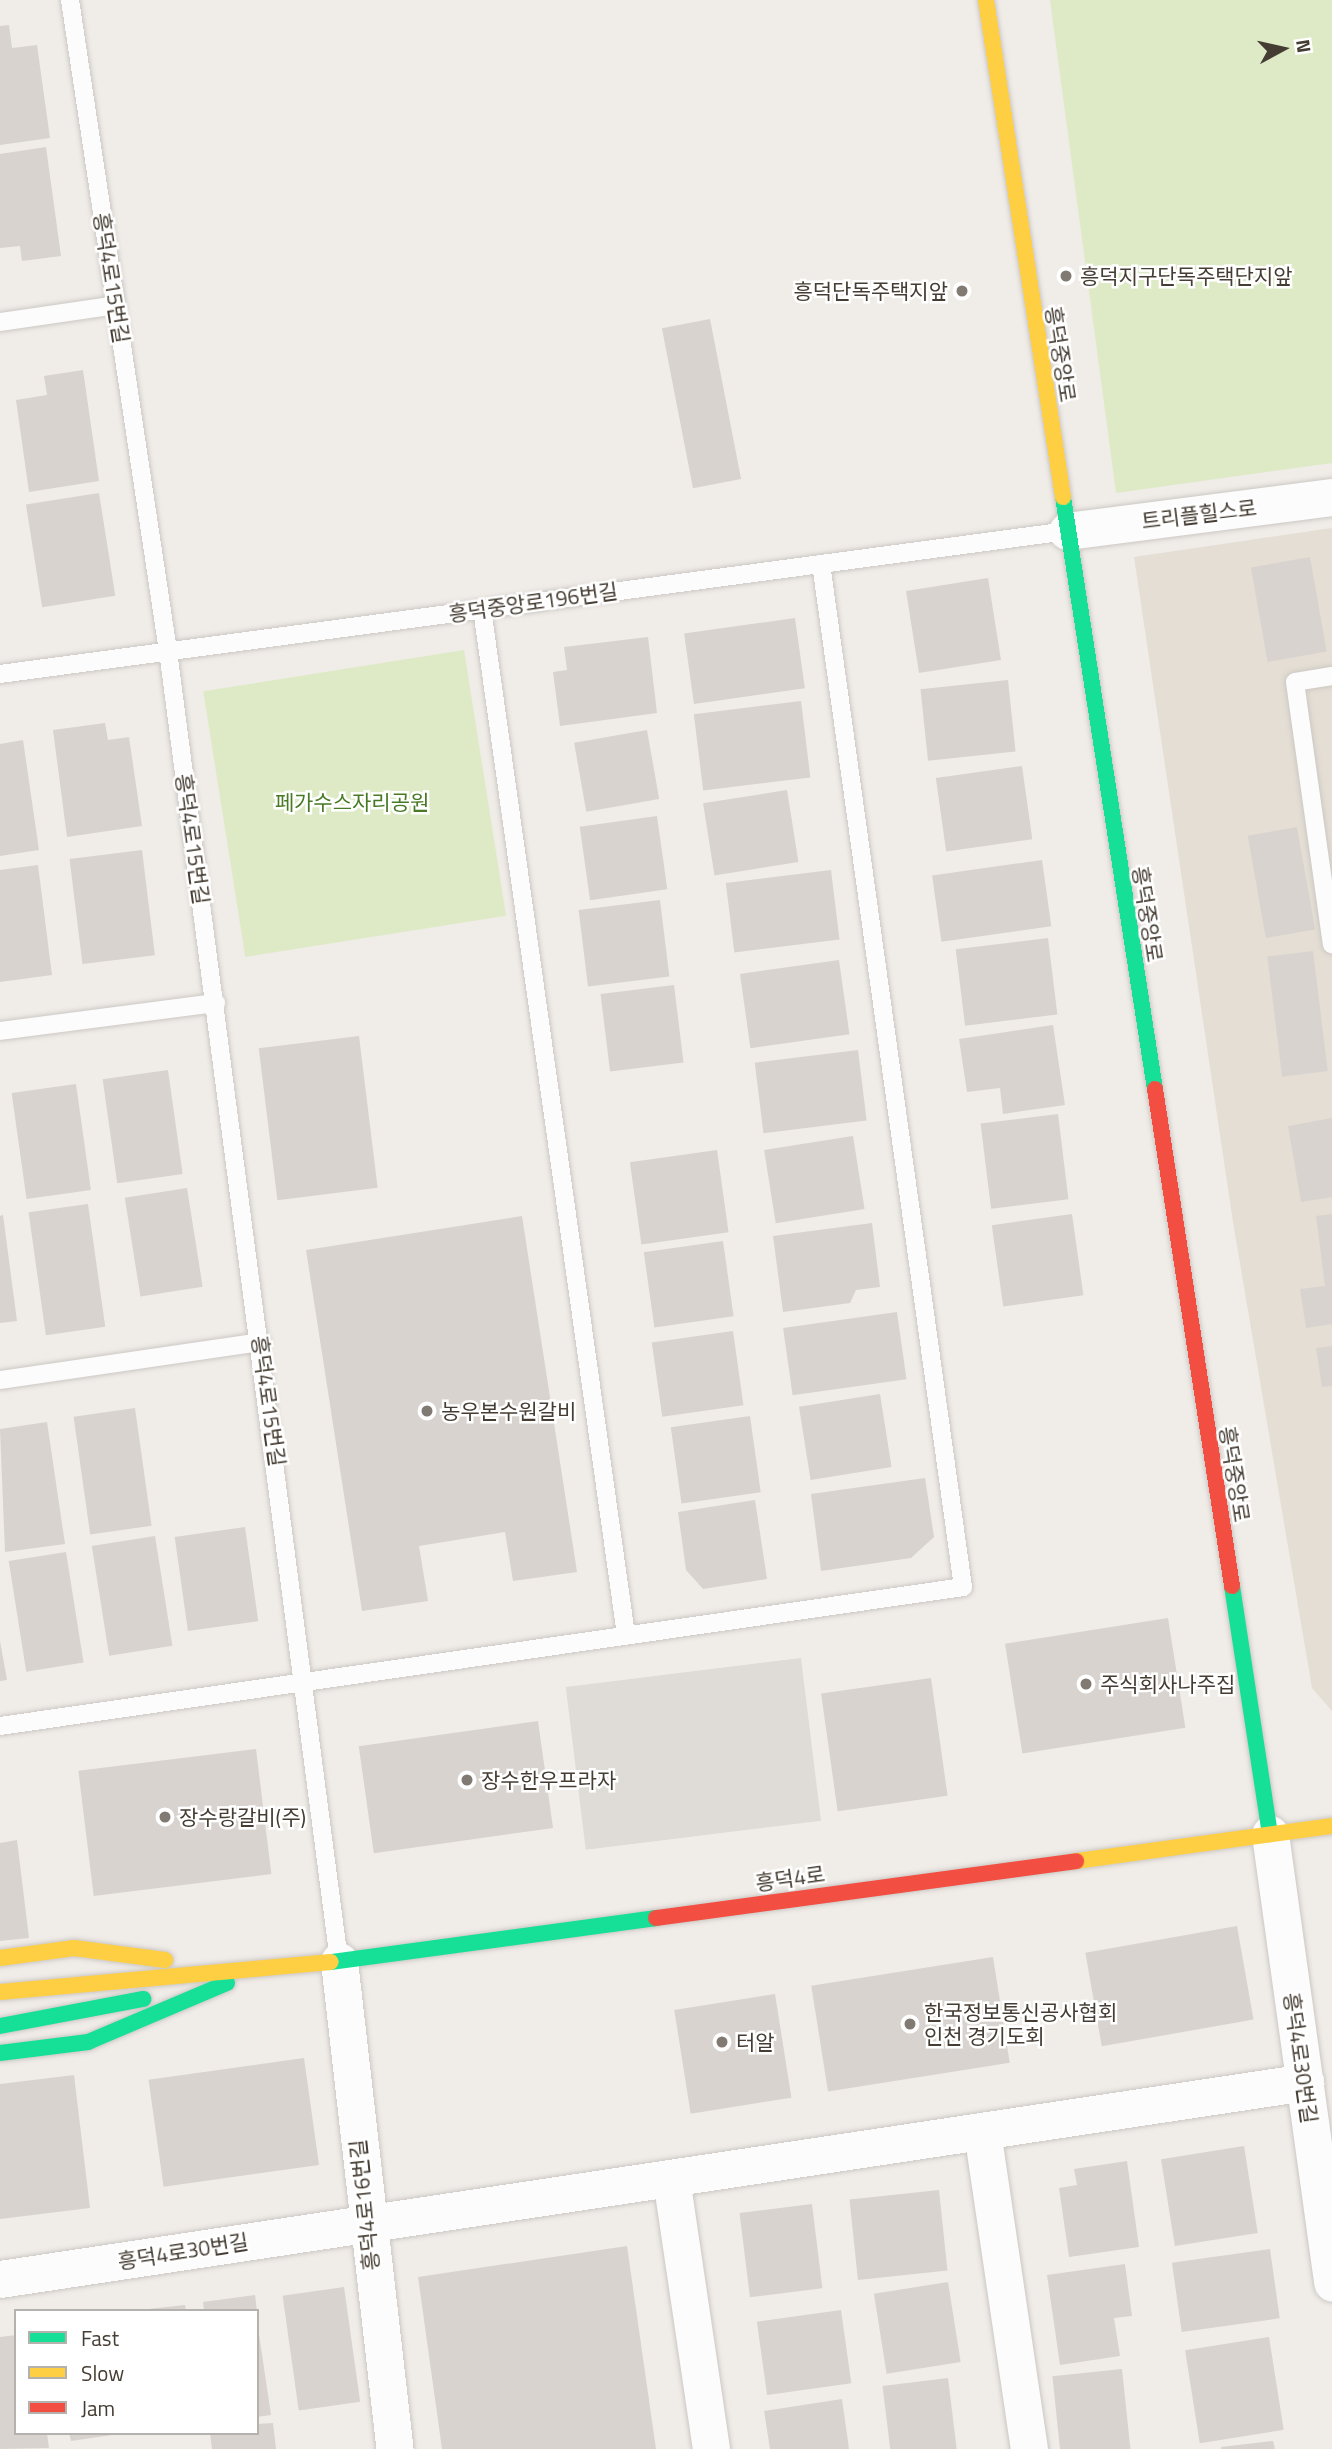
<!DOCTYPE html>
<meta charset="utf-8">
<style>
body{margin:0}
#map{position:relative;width:1332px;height:2449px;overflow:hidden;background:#f0ece8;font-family:"Titillium Web","Noto Sans KR",sans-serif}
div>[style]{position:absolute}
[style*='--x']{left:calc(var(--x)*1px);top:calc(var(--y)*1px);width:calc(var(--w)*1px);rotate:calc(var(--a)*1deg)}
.residential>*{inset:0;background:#e4ded4}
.green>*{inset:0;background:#deeac6;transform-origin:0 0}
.parking>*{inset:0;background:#dfdbd7;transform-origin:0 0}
.building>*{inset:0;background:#d8d3cf;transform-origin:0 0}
.roads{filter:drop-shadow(0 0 2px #ccc8c4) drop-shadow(0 0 2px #ccc8c4)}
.lane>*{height:18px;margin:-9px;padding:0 9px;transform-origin:9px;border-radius:9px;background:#fdfcfc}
.street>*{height:37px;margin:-18.5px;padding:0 18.5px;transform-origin:18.5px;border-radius:18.5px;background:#fdfcfc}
.fast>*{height:16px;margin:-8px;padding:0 8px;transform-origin:8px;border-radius:8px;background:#16e098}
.slow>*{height:16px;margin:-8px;padding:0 8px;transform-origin:8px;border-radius:8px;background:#ffcf43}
.jam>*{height:16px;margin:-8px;padding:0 8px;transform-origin:8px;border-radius:8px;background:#f24e42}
.dots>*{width:19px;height:19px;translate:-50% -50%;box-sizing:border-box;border:4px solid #fff;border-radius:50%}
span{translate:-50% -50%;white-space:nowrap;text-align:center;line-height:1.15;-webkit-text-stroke:5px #fff;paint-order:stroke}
.poi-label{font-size:21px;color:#453d33}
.left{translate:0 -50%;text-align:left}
.right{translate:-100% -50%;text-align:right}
.street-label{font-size:21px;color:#453d33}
.park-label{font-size:21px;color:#487925}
.legend{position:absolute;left:14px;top:2309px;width:245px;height:126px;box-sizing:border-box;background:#fff;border:2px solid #b5b1ad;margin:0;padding:9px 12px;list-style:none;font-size:21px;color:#453d33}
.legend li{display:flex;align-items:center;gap:14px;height:35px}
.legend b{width:35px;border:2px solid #b5b1ad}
.north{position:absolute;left:1248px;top:14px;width:70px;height:70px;-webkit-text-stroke:5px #fff;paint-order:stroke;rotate:82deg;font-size:19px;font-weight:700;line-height:28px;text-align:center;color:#453d33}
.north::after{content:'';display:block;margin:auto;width:24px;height:32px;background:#453d33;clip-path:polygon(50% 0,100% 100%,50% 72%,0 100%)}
</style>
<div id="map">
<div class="residential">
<div style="clip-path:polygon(1332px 528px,1332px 1711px,1312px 1688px,1233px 1222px,1134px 557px)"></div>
</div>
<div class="green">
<div style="clip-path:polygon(1050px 0,1332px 0,1332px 463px,1116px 493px)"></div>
<div style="left:464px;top:650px;width:269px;height:264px;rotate:81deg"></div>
</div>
<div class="parking">
<div style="left:801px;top:1658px;width:164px;height:237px;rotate:83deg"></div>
</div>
<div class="building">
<div style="clip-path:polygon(9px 25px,12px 48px,37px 45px,50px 138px,0 145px,0 26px)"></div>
<div style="clip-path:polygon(46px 147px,61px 256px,22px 261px,20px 246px,0 248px,0 154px)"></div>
<div style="left:710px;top:319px;width:163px;height:49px;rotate:79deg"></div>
<div style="clip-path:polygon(83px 370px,99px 481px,29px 492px,16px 400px,47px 395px,44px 376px)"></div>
<div style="left:99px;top:493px;width:104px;height:74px;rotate:81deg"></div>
<div style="left:1310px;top:557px;width:96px;height:60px;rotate:80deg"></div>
<div style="left:988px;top:578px;width:83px;height:83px;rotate:81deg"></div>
<div style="left:795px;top:618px;width:71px;height:112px;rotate:82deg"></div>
<div style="clip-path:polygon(648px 637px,657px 713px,560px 726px,553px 672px,567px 670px,564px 647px)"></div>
<div style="left:1008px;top:680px;width:72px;height:88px;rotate:84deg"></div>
<div style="left:801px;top:701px;width:77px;height:108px;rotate:83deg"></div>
<div style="clip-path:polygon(105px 723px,108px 740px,129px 737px,142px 826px,67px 837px,53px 730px)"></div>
<div style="left:647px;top:730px;width:70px;height:74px;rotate:80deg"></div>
<div style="clip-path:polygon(23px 740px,39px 850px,0 856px,0 744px)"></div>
<div style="left:1022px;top:766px;width:74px;height:87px;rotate:82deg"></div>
<div style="left:787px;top:790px;width:73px;height:85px;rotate:81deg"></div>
<div style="left:657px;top:816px;width:74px;height:78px;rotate:82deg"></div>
<div style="left:1297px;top:827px;width:104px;height:50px;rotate:80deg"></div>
<div style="left:142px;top:850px;width:106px;height:73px;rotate:83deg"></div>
<div style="left:1042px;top:860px;width:67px;height:111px;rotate:82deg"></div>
<div style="clip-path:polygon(38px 865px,52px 975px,0 982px,0 870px)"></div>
<div style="left:831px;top:870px;width:70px;height:106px;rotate:83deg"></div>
<div style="left:660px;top:900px;width:77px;height:82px;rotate:83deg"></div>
<div style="left:1048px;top:938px;width:77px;height:93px;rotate:83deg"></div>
<div style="left:1313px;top:951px;width:121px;height:46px;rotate:83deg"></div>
<div style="left:839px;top:960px;width:75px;height:100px;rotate:82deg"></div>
<div style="left:674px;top:985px;width:78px;height:74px;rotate:83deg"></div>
<div style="clip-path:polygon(1053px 1025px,1065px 1105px,1003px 1114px,1000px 1088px,967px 1092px,959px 1039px)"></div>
<div style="left:359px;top:1036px;width:153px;height:101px;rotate:83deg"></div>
<div style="left:858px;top:1050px;width:71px;height:104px;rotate:83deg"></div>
<div style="left:168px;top:1070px;width:105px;height:66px;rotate:82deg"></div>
<div style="left:76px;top:1084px;width:107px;height:65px;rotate:82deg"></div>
<div style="left:1058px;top:1114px;width:86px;height:78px;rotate:83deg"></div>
<div style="clip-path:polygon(1332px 1118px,1332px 1197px,1301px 1202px,1288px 1126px)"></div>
<div style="left:853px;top:1136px;width:74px;height:90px;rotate:81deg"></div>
<div style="left:717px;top:1150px;width:83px;height:88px;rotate:82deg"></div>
<div style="left:187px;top:1188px;width:100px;height:63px;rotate:81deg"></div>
<div style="left:88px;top:1204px;width:124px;height:60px;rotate:82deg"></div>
<div style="left:1072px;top:1214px;width:82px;height:81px;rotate:82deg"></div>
<div style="clip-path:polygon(1332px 1214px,1332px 1324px,1306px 1328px,1300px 1289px,1325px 1286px,1316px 1216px)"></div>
<div style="clip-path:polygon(3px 1215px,17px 1321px,0 1323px,0 1216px)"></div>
<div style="clip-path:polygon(522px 1216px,577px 1572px,513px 1581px,505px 1532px,419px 1546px,428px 1601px,362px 1611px,306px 1250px)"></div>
<div style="clip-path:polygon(872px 1223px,880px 1287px,856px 1290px,850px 1303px,783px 1312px,773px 1236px)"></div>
<div style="left:723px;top:1241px;width:76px;height:80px;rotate:82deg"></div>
<div style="left:897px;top:1312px;width:68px;height:115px;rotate:82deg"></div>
<div style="left:733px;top:1331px;width:75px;height:82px;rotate:82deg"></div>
<div style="clip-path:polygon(1332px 1346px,1332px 1386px,1322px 1387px,1316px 1348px)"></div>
<div style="left:880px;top:1394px;width:74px;height:82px;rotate:81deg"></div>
<div style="left:135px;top:1408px;width:119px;height:62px;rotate:82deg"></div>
<div style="left:750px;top:1416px;width:77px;height:80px;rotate:82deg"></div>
<div style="clip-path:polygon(47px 1422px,65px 1544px,5px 1552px,0 1429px)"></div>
<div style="clip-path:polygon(925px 1478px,934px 1537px,911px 1558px,821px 1571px,811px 1494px)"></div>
<div style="clip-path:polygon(755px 1500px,767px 1579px,703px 1589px,686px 1570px,678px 1512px)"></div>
<div style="left:245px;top:1527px;width:95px;height:71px;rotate:82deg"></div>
<div style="left:155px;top:1536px;width:111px;height:64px;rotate:81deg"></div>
<div style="left:66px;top:1552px;width:112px;height:58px;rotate:81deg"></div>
<div style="left:1168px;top:1618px;width:111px;height:165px;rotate:81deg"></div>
<div style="clip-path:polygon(0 1641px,7px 1680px,0 1681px)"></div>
<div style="left:931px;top:1678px;width:119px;height:111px;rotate:82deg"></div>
<div style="left:538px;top:1721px;width:108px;height:181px;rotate:82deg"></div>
<div style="left:256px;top:1749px;width:126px;height:179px;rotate:83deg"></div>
<div style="clip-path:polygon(17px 1840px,29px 1938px,0 1941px,0 1843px)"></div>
<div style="left:1237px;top:1926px;width:95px;height:154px;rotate:80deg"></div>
<div style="left:993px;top:1957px;width:107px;height:184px;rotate:81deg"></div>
<div style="left:775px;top:1994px;width:105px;height:102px;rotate:81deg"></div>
<div style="left:304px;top:2058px;width:108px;height:157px;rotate:82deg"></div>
<div style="clip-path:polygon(74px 2075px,90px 2208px,0 2219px,0 2084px)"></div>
<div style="left:1244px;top:2146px;width:88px;height:84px;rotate:81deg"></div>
<div style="clip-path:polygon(1127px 2161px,1139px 2247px,1069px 2257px,1059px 2188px,1077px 2185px,1074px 2169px)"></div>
<div style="left:939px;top:2190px;width:81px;height:90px;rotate:84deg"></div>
<div style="left:812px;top:2204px;width:85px;height:73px;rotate:83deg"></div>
<div style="clip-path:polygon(627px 2246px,656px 2449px,442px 2449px,418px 2277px)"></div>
<div style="left:1270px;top:2249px;width:70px;height:99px;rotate:82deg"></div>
<div style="clip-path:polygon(1125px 2264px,1132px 2316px,1114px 2318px,1120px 2356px,1060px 2365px,1047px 2275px)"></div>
<div style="left:948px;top:2282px;width:81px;height:75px;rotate:81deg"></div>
<div style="left:344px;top:2287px;width:116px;height:62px;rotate:82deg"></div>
<div style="clip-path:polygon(255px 2295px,257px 2311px,204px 2311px,203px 2302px)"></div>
<div style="clip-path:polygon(185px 2305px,186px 2311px,148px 2311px,148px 2309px)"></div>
<div style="left:841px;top:2310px;width:74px;height:85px;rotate:82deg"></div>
<div style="clip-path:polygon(257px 2321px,271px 2415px,257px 2417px)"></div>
<div style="clip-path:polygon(16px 2335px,16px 2433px,47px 2433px,49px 2448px,0 2449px,0 2337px)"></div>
<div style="left:1269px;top:2337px;width:94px;height:85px;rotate:81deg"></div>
<div style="left:1122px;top:2369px;width:81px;height:70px;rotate:84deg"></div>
<div style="left:948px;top:2378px;width:72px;height:66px;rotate:83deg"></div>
<div style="clip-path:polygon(842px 2399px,849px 2449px,770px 2449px,764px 2411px)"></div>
<div style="clip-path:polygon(273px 2423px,276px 2449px,212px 2449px,210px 2433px,257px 2433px,257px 2424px)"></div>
<div style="clip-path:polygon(69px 2433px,112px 2433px,112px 2435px,71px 2441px)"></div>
<div style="clip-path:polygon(1273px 2441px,1275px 2449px,1221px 2449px,1221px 2447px)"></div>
</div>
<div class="roads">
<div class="lane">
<div style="--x:70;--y:0;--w:658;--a:81.44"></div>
<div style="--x:168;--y:651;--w:1321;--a:82.56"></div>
<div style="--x:0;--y:322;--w:117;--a:-8.3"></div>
<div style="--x:482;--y:609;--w:1036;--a:82.01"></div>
<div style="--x:0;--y:674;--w:1077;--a:-7.63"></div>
<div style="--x:1332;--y:676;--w:37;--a:171"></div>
<div style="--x:1295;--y:682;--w:265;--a:82"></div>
<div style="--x:0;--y:1031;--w:218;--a:-7.4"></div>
<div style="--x:0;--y:1380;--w:264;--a:-8.3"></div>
<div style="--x:0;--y:1726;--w:973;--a:-8.21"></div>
<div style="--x:963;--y:1587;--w:1033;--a:-97.9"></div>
</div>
<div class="street">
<div style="--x:1067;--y:531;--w:267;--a:-7.3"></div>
<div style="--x:1270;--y:1834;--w:453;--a:82.1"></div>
<div style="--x:339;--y:1961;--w:491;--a:83.5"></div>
<div style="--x:982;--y:2131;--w:321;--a:81.6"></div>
<div style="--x:671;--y:2178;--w:274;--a:81.6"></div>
<div style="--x:0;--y:2279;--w:1320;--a:-8.58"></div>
</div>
<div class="fast">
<div style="--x:1063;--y:497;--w:599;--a:81.17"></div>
<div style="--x:1232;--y:1586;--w:251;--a:81.3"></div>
<div style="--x:331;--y:1962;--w:328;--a:-7.7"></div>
<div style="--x:0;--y:2026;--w:146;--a:-10.7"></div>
<div style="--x:0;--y:2053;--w:89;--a:-7.1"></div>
<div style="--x:88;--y:2042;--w:151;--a:-23"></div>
</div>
<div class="slow">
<div style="--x:986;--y:0;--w:503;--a:81.19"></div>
<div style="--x:1076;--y:1861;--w:258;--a:-7.8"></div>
<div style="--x:0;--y:1958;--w:75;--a:-7.7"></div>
<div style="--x:74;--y:1948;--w:92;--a:7.5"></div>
<div style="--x:0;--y:1992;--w:332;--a:-5.2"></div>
</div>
<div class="jam">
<div style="--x:1155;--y:1089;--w:503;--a:81.19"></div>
<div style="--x:656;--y:1918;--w:424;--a:-7.7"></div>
</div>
</div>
<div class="dots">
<div style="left:1066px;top:276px;background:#817a72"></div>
<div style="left:962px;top:291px;background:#817a72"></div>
<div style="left:427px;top:1411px;background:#817a72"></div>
<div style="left:1086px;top:1684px;background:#817a72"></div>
<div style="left:467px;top:1780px;background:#817a72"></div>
<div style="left:165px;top:1817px;background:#817a72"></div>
<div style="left:910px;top:2024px;background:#817a72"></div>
<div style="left:722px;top:2042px;background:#817a72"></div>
</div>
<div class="poi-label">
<span class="left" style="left:1080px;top:276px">흥덕지구단독주택단지앞</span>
<span class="right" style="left:948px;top:291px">흥덕단독주택지앞</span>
<span class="left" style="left:441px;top:1411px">농우본수원갈비</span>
<span class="left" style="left:1100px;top:1684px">주식회사나주집</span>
<span class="left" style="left:481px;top:1780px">장수한우프라자</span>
<span class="left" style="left:179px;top:1817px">장수랑갈비(주)</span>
<span class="left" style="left:924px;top:2024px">한국정보통신공사협회<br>인천 경기도회</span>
<span class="left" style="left:736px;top:2042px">터알</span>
</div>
<div class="street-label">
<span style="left:112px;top:278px;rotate:81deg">흥덕4로15번길</span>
<span style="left:1061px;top:354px;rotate:81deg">흥덕중앙로</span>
<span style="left:1199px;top:514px;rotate:-7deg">트리플힐스로</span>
<span style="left:533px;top:602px;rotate:-8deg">흥덕중앙로196번길</span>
<span style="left:193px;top:839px;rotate:82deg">흥덕4로15번길</span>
<span style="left:1148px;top:914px;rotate:81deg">흥덕중앙로</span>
<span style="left:269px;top:1401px;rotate:82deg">흥덕4로15번길</span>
<span style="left:1235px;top:1474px;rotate:81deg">흥덕중앙로</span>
<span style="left:790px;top:1878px;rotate:-8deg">흥덕4로</span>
<span style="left:1301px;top:2058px;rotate:82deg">흥덕4로30번길</span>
<span style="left:364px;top:2205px;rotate:-96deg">흥덕4로16번길</span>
<span style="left:183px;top:2251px;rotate:-9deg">흥덕4로30번길</span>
</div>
<div class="park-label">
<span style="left:352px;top:802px">페가수스자리공원</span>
</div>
<ul class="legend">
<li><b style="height:9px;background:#16e098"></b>Fast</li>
<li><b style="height:9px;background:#ffcf43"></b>Slow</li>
<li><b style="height:9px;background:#f24e42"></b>Jam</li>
</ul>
<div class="north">N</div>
</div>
